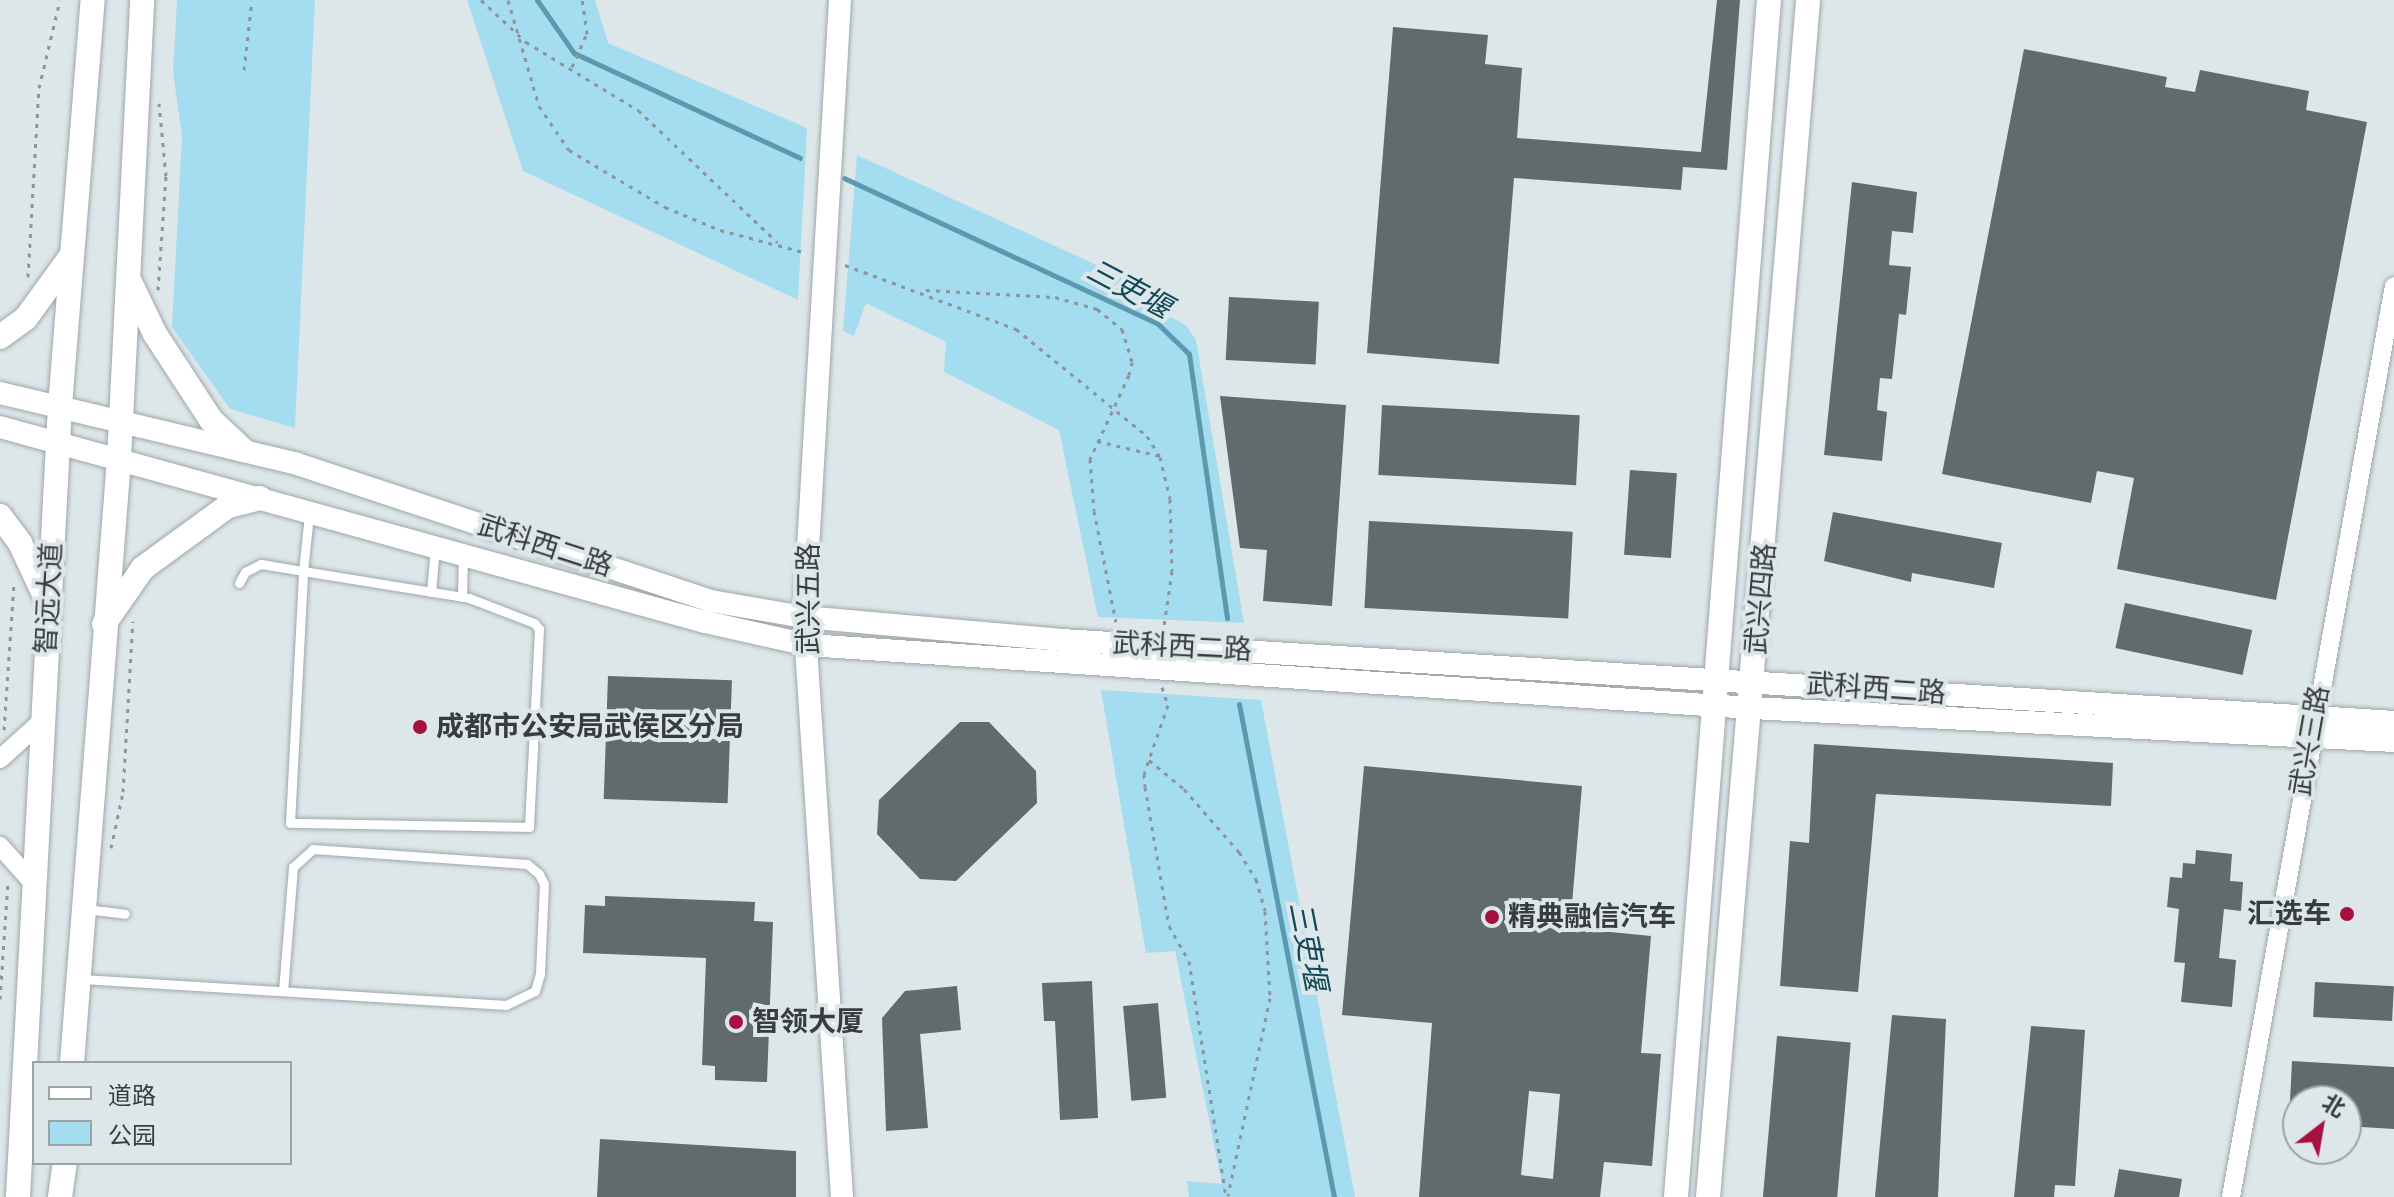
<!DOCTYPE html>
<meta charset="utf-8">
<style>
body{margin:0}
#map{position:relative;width:2394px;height:1197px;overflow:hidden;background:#dde7ea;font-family:Roboto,"Noto Sans SC",sans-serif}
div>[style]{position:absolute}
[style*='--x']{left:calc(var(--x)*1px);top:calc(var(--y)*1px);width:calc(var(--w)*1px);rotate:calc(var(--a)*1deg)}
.green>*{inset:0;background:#a4dcf0}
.stream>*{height:5px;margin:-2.5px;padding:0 2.5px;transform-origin:2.5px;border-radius:2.5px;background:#5b99af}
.building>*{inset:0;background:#616a6d;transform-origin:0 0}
.path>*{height:3px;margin-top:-1.5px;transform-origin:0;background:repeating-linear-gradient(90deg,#8e9598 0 4px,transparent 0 10px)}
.roads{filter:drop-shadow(0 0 2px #9ea7aa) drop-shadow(0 0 2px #9ea7aa)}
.service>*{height:9px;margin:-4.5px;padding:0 4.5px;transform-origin:4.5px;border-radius:4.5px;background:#fff}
.minor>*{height:18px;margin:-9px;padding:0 9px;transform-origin:9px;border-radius:9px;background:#fff}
.tertiary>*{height:22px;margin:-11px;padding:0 11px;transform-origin:11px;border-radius:11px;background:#fff}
.secondary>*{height:24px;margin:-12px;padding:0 12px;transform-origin:12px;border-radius:12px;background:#fff}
.dots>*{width:22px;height:22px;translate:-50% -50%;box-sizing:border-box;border:4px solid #dde7ea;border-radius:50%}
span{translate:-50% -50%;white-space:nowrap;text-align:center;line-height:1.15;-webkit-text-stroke:8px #dde7ea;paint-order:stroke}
.street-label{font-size:28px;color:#393c3e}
.poi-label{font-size:28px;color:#393c3e;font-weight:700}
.left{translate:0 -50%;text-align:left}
.right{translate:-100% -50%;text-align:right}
.water-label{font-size:30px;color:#114858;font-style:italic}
.legend{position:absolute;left:32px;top:1061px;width:260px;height:104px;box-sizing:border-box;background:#dde7ea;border:2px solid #9ba3a5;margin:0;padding:10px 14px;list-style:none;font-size:24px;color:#393c3e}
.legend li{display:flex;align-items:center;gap:16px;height:40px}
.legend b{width:40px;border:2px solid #9ba3a5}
.north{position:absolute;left:2282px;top:1085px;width:80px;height:80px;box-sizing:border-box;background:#dde7ea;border:2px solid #9ba3a5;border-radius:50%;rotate:31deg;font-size:22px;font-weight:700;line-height:32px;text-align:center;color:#393c3e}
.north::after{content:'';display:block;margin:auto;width:28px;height:36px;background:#a7103f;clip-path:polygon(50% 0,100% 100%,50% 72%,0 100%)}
</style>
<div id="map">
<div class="green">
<div style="clip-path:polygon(177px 0,315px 0,295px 428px,230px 409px,172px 327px,182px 137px,173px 71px)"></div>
<div style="clip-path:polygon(467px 0,595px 0,608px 43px,807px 128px,798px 300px,523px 171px)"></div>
<div style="clip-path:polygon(857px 155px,1149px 289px,1148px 306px,1186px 325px,1196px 340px,1244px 623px,1098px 617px,1059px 430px,944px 372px,946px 342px,866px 303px,854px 336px,843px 331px)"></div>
<div style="clip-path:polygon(1101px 690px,1261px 700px,1355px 1197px,1189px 1197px,1187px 1181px,1222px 1184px,1175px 951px,1146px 953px)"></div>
</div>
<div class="stream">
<div style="--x:537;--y:0;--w:65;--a:55.1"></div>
<div style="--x:574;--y:53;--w:249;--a:24.9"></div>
<div style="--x:844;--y:178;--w:345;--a:24.9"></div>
<div style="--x:1157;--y:323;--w:45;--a:44.1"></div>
<div style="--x:1189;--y:354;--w:267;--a:81.8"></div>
<div style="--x:1239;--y:704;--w:502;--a:79.09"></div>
</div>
<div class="building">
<div style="clip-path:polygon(1717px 0,1740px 0,1727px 170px,1683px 167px,1681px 190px,1514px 178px,1499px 364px,1367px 353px,1393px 27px,1488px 35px,1485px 64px,1522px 68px,1517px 138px,1701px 152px)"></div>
<div style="clip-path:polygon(2024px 49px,2167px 77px,2165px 87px,2195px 92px,2200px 70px,2309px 91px,2306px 110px,2367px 122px,2276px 600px,2117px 569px,2134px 478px,2097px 471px,2091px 503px,1942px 474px)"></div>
<div style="clip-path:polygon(1852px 182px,1917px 192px,1913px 233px,1892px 231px,1889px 265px,1911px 267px,1906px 315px,1899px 314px,1892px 379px,1880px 378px,1877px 410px,1887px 412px,1882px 461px,1824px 455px)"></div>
<div style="left:1229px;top:297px;width:90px;height:63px;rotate:3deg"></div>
<div style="clip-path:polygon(1220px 396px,1346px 405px,1332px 606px,1263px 601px,1267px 550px,1240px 548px)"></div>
<div style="left:1382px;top:405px;width:198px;height:70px;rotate:3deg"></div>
<div style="left:1630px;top:470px;width:47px;height:85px;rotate:4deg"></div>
<div style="clip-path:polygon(1833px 512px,2002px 543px,1994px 588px,1912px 573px,1911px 582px,1824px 561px)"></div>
<div style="left:1369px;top:521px;width:204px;height:87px;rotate:3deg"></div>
<div style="left:2125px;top:603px;width:130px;height:46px;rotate:12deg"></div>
<div style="left:608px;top:676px;width:124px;height:123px;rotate:2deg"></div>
<div style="clip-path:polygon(960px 722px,989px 722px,1036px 771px,1037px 803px,956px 881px,920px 879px,877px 834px,879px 800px)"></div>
<div style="clip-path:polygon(1814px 744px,2113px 763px,2111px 806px,1876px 794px,1858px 992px,1780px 986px,1790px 841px,1809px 843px)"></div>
<div style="clip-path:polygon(evenodd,1364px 766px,1582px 786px,1570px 928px,1651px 936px,1641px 1053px,1661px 1054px,1652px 1166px,1604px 1162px,1600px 1197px,1419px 1197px,1432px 1023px,1342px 1015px,1364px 766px,1529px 1091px,1560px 1094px,1553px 1179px,1521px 1175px,1529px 1091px)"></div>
<div style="clip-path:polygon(2196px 850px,2232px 854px,2230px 881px,2243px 882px,2241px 911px,2224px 909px,2219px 958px,2236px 960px,2232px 1007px,2181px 1002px,2185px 963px,2174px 962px,2179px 909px,2167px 907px,2170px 877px,2182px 878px,2183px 863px,2195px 864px)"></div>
<div style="clip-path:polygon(605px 896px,755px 902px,754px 921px,773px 922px,767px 1082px,715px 1080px,715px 1066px,702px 1065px,706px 958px,583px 953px,585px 905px,605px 906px)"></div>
<div style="clip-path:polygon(1092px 981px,1098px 1118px,1060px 1120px,1055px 1021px,1044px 1021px,1042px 983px)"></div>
<div style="left:2315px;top:982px;width:79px;height:35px;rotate:3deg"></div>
<div style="clip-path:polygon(957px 986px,961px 1030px,920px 1034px,928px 1128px,886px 1131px,882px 1018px,905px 991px)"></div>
<div style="left:1158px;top:1003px;width:95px;height:35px;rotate:85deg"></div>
<div style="clip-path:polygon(1892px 1015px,1946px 1019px,1938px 1197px,1875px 1197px)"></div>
<div style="clip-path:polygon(2031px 1026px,2085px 1030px,2075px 1186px,2055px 1185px,2054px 1197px,2014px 1197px)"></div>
<div style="left:1777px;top:1036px;width:74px;height:162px;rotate:5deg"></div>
<div style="clip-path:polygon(2292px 1061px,2394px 1067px,2394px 1129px,2346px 1126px,2346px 1101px,2290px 1101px)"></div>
<div style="clip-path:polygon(600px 1139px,796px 1151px,796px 1197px,597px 1197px)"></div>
<div style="clip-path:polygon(2119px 1169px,2182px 1179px,2179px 1197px,2114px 1197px)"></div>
</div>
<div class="path">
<div style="--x:481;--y:0;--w:62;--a:43"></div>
<div style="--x:526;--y:42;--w:131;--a:31.3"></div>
<div style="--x:638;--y:110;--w:192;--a:43.5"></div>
<div style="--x:508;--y:0;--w:110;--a:73.7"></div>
<div style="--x:539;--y:106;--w:53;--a:55.7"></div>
<div style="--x:569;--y:150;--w:112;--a:30.7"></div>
<div style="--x:665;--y:207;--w:60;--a:22.7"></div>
<div style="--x:720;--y:230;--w:90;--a:14.8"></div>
<div style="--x:572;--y:67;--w:36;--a:-66"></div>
<div style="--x:587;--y:34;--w:34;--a:-98"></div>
<div style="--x:244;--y:70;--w:70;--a:-83.5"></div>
<div style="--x:845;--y:265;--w:183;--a:20.5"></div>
<div style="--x:1016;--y:329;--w:169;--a:39.2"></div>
<div style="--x:1147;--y:436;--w:25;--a:58"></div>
<div style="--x:1160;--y:457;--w:43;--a:76.6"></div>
<div style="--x:1170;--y:499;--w:72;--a:88.4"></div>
<div style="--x:1172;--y:571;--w:56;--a:98.3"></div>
<div style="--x:28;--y:277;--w:189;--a:-86.7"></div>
<div style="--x:39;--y:88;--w:90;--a:-76.6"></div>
<div style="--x:158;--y:290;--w:114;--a:-86"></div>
<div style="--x:166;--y:176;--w:73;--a:-95.5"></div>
<div style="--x:926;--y:290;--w:129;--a:3.1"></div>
<div style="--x:1055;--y:297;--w:44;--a:15.9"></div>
<div style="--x:1097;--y:309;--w:32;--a:39"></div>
<div style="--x:1122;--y:329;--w:34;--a:73"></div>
<div style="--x:1132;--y:362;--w:13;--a:103"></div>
<div style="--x:1129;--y:375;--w:93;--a:114.9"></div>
<div style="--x:1090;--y:459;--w:52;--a:85.6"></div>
<div style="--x:1094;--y:511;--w:113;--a:78.8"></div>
<div style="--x:1097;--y:441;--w:65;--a:13.4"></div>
<div style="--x:1162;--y:687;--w:19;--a:72"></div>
<div style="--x:1168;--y:705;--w:73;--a:109.2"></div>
<div style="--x:1144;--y:774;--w:13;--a:86"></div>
<div style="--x:1145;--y:787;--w:141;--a:80.2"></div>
<div style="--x:1169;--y:926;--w:40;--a:60.3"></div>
<div style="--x:1189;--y:961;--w:239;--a:81.1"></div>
<div style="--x:4;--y:730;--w:148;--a:-86.1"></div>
<div style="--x:1149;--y:760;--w:45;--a:39.6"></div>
<div style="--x:1184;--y:789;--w:84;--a:48.9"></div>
<div style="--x:1239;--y:852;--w:32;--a:58"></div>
<div style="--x:1256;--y:879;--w:33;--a:74"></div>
<div style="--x:1265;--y:911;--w:87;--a:86.7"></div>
<div style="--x:1270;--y:998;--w:202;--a:102"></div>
<div style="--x:111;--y:848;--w:57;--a:-77.9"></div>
<div style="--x:123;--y:792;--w:171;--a:-86.7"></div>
<div style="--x:0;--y:999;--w:118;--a:-86.1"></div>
</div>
<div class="roads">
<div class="service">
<div style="--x:239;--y:583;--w:13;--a:-61"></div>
<div style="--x:245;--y:572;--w:18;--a:-27"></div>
<div style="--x:261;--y:564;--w:43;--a:9.5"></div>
<div style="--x:303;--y:571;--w:168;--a:9.2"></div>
<div style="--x:469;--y:598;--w:70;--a:21"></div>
<div style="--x:534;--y:623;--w:8;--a:50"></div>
<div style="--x:539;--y:629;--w:198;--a:92.9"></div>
<div style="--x:529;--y:827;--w:239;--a:-179"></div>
<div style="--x:290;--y:823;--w:252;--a:-87"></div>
<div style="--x:303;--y:571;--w:56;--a:-83.9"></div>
<div style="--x:431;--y:592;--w:45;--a:-84.9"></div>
<div style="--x:462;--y:597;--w:40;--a:-88.6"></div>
<div style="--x:86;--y:909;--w:39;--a:7"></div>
<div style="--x:82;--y:979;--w:425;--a:3.5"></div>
<div style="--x:506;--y:1005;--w:32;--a:-26"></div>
<div style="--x:535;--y:991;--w:18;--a:-74"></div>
<div style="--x:540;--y:974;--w:90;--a:-87.5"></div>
<div style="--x:544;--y:884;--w:11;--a:-117"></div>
<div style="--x:539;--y:874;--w:16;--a:-140"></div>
<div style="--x:527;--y:864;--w:215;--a:-176"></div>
<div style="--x:313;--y:849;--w:27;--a:138"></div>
<div style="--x:293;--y:867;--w:124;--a:94.6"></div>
</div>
<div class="minor">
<div style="--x:0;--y:759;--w:57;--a:-42.1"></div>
<div style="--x:0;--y:846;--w:50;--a:48.3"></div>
<div style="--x:2231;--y:1197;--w:925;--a:-79.86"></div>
</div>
<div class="tertiary">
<div style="--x:840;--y:0;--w:618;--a:93.34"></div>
<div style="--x:804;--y:617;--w:581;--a:86.25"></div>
<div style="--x:0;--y:393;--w:305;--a:13.4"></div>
<div style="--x:297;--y:464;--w:436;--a:18.3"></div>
<div style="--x:711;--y:601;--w:94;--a:9.8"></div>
<div style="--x:804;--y:617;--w:259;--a:5.1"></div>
<div style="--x:1062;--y:640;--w:1335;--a:3.52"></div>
<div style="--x:0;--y:427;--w:731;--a:15.46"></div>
<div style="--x:705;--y:622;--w:106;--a:12.6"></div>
<div style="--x:808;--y:645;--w:946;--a:3.82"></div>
<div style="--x:1752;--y:708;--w:643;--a:2.94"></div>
</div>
<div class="secondary">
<div style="--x:131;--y:284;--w:55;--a:64.4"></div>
<div style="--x:155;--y:334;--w:103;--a:56.9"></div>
<div style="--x:211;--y:420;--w:44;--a:43.2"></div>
<div style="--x:0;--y:337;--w:32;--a:-36"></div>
<div style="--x:26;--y:318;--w:77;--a:-54"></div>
<div style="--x:0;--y:516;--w:34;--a:53"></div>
<div style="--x:20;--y:543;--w:64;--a:65"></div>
<div style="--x:104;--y:624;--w:68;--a:-55.1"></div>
<div style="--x:143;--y:568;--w:105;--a:-36.1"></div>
<div style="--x:228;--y:506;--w:33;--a:-14"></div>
<div style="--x:72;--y:1063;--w:606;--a:-85.55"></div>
<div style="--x:119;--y:459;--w:460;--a:-87.1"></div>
<div style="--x:18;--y:1197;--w:792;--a:-86.96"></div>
<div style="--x:60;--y:406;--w:407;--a:-85.4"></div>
<div style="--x:60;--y:1197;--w:34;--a:-82"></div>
<div style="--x:1676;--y:1197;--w:1201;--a:-85.56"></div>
<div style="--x:1708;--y:1197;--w:1201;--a:-85.22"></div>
</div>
</div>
<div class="dots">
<div style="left:420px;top:727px;background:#a7103f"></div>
<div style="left:2347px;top:914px;background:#a7103f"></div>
<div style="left:1492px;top:917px;background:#a7103f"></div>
<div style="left:736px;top:1022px;background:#a7103f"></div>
</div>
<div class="street-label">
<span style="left:545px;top:546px;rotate:18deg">武科西二路</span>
<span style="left:49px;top:598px;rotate:-87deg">智远大道</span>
<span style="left:809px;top:599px;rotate:-90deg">武兴五路</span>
<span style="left:1761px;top:599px;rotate:-85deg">武兴四路</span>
<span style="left:1182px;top:647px;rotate:3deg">武科西二路</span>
<span style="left:1876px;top:689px;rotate:4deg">武科西二路</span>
<span style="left:2310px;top:741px;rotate:-80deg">武兴三路</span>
</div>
<div class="poi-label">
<span class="left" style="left:436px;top:727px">成都市公安局武侯区分局</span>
<span class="right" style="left:2331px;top:914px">汇选车</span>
<span class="left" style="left:1508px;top:917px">精典融信汽车</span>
<span class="left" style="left:752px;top:1022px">智领大厦</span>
</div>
<div class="water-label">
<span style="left:1129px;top:289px;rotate:28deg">三吏堰</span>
<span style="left:1308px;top:946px;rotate:79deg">三吏堰</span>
</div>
<ul class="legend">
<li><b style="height:10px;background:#fff"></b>道路</li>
<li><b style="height:22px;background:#a4dcf0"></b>公园</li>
</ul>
<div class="north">北</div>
</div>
